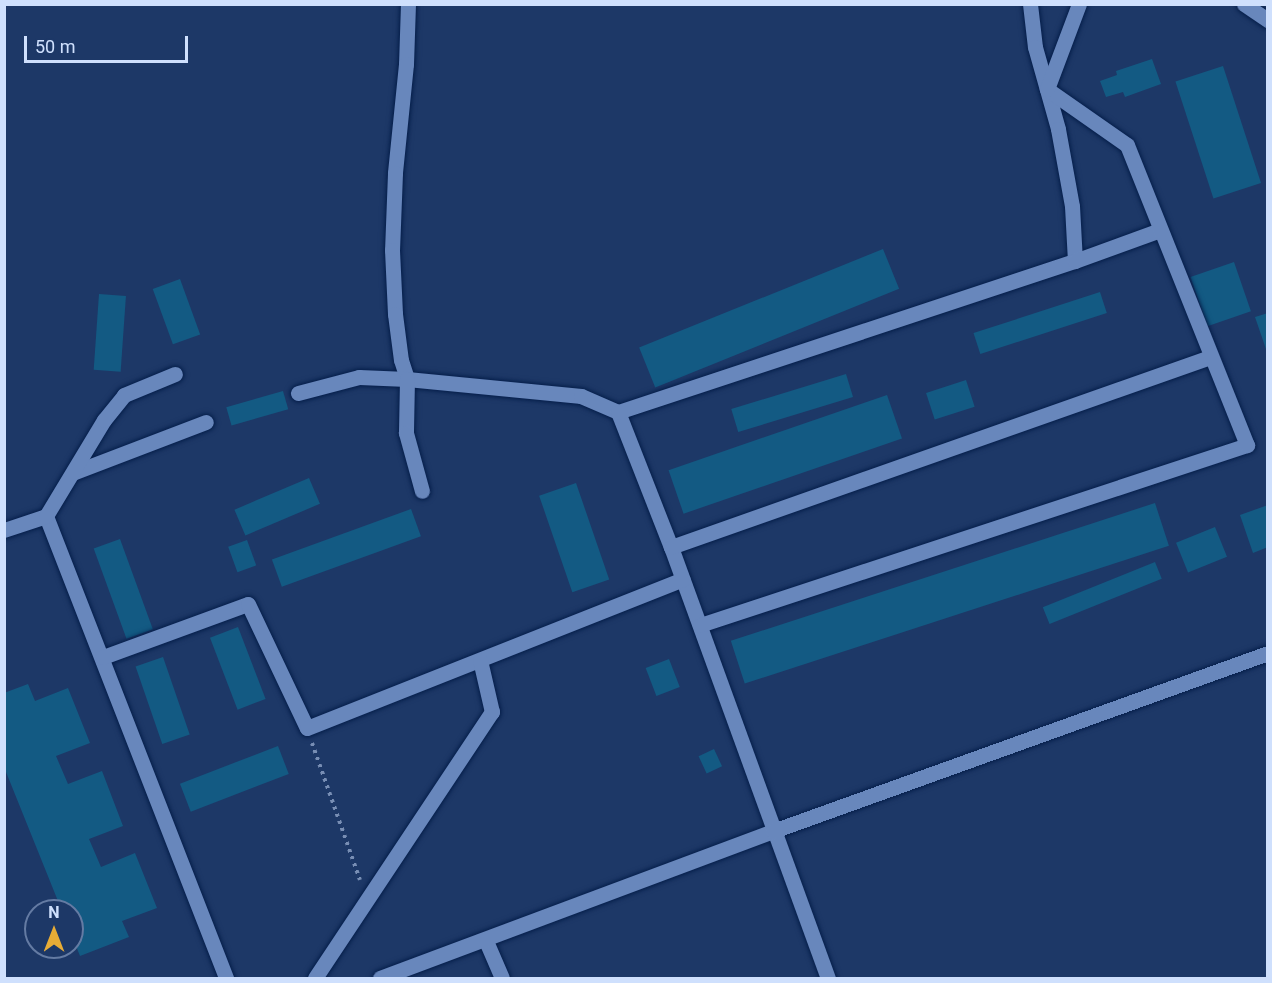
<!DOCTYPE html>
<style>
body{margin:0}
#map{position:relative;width:1272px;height:983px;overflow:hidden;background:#1d3867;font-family:Roboto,sans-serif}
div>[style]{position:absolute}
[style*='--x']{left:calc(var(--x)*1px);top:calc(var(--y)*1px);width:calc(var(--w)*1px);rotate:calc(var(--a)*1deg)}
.building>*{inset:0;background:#135a83;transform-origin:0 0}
.path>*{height:4px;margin-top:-2px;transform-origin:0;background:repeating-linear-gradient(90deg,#788eb4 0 3px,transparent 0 7.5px)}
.roads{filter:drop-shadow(0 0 2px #051e4a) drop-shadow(0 0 2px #051e4a)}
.minor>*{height:15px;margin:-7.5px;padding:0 7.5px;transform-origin:7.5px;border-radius:7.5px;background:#6887bc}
span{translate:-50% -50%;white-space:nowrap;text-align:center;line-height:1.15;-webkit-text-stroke:5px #1d3867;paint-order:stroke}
.frame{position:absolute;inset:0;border:6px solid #cfe0fd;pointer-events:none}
.north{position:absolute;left:24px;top:899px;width:60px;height:60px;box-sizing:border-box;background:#1d3867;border:2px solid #647ba3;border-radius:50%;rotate:0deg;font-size:16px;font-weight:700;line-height:24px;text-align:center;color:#cfe0fd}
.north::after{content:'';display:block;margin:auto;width:21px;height:27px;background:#e7ac36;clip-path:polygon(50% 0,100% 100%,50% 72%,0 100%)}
.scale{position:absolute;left:24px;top:36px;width:164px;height:27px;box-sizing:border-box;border:3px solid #cfe0fd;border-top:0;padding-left:8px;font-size:18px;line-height:21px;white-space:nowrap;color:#cfe0fd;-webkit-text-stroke:4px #1d3867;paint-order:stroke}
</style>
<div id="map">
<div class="building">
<div style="clip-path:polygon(1152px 59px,1161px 84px,1125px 97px,1123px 92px,1106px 97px,1100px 81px,1117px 75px,1116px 71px)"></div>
<div style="left:1223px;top:66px;width:123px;height:50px;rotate:72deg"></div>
<div style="left:883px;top:249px;width:43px;height:263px;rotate:68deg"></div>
<div style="left:1234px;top:262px;width:52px;height:46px;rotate:71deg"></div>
<div style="left:180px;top:279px;width:59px;height:29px;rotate:70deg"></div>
<div style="left:1100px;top:292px;width:22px;height:133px;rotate:72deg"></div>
<div style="left:99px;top:294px;width:27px;height:76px;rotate:4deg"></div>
<div style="clip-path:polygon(1268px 313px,1268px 352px,1267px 352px,1255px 317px)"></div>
<div style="left:846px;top:374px;width:24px;height:120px;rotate:73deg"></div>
<div style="left:966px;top:380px;width:28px;height:42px;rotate:72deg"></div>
<div style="left:283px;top:391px;width:19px;height:59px;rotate:74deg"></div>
<div style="left:887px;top:395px;width:46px;height:231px;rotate:71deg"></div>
<div style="left:309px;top:478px;width:28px;height:81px;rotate:67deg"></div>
<div style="left:576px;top:483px;width:102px;height:39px;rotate:71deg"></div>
<div style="left:1155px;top:503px;width:45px;height:446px;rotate:72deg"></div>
<div style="clip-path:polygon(1268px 505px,1268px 547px,1253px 553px,1240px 515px)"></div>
<div style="left:411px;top:509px;width:29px;height:148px;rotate:70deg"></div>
<div style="left:1215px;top:527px;width:32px;height:42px;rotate:68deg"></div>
<div style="left:120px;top:539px;width:96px;height:28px;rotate:70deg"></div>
<div style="left:247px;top:540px;width:27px;height:20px;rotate:70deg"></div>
<div style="left:1155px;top:562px;width:18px;height:121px;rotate:68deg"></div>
<div style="left:238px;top:627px;width:77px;height:30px;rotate:69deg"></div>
<div style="left:163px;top:657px;width:82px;height:29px;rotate:71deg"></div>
<div style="left:669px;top:659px;width:30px;height:25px;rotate:69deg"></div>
<div style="clip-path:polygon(28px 684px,35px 701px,68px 688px,90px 743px,56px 756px,68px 784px,102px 771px,123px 826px,89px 839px,101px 867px,135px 853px,157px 908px,122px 921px,129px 937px,80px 956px,72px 936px,72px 911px,62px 911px,4px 767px,4px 693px)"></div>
<div style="left:278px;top:746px;width:30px;height:105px;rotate:69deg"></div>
<div style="left:714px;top:749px;width:19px;height:17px;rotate:65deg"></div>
</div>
<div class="path">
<div style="--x:312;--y:743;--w:145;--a:70.7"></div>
</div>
<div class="roads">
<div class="minor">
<div style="--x:408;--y:4;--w:60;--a:91.9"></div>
<div style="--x:406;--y:64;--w:110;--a:95.8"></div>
<div style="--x:395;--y:173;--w:77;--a:92.2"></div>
<div style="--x:392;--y:250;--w:64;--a:87.3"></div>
<div style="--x:395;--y:314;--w:46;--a:82.6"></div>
<div style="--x:401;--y:360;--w:20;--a:72"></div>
<div style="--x:407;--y:379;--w:175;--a:5.6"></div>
<div style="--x:581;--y:396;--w:40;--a:23.4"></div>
<div style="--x:618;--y:412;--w:145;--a:68.6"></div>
<div style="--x:671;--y:547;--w:459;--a:70"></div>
<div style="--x:1030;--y:4;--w:43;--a:83.4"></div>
<div style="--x:1035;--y:47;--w:85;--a:74.3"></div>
<div style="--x:1058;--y:129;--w:78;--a:79.7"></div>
<div style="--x:1072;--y:206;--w:55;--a:86.9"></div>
<div style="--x:1244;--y:4;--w:29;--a:34"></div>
<div style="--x:298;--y:393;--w:63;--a:-14.7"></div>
<div style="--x:359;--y:377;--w:48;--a:2.4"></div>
<div style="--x:407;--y:379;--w:54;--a:91.1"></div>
<div style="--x:406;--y:433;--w:60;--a:74.6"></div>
<div style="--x:618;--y:412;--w:481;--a:-18.3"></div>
<div style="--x:1075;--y:261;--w:90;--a:-20"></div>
<div style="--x:75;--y:472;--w:140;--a:-20.9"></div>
<div style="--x:46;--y:516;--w:496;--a:68.7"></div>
<div style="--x:4;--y:530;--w:44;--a:-18.4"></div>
<div style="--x:46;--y:516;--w:112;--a:-58.9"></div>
<div style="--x:104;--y:420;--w:32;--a:-51"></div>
<div style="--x:124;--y:395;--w:55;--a:-22.4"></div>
<div style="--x:671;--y:547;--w:572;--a:-19.42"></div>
<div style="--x:700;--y:625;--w:576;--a:-18.21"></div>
<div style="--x:1247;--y:445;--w:323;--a:-111.8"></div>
<div style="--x:1127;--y:145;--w:98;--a:-145"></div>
<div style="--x:1047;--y:89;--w:91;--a:-69.4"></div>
<div style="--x:103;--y:657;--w:154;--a:-20.1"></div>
<div style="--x:248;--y:604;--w:137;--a:64.6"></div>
<div style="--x:307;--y:728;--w:404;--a:-21.6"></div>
<div style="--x:486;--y:941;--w:40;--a:66.6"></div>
<div style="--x:315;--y:978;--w:320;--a:-56.4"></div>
<div style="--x:492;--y:712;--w:53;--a:-103"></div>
<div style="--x:380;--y:978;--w:420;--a:-20.5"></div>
<div style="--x:773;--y:831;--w:526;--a:-19.78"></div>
</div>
</div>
<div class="frame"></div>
<div class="north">N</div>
<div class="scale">50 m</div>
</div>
